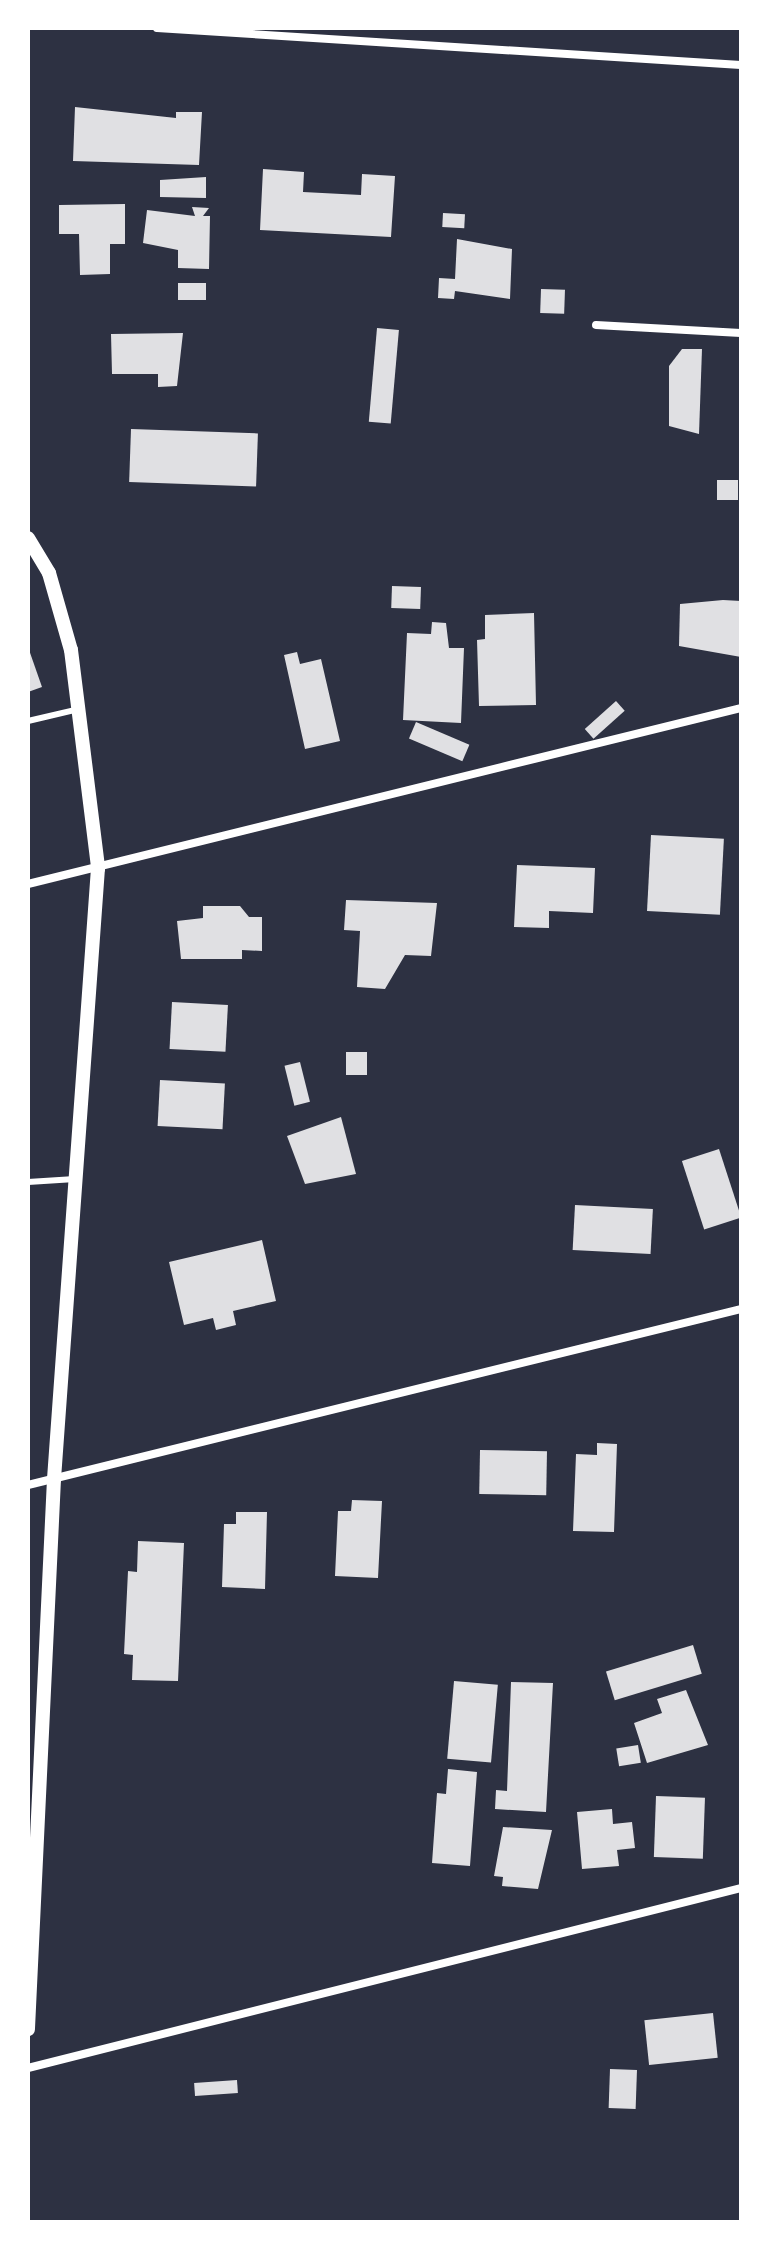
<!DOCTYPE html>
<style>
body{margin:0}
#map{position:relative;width:769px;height:2250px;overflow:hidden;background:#2d3142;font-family:"Sofia Sans Condensed",sans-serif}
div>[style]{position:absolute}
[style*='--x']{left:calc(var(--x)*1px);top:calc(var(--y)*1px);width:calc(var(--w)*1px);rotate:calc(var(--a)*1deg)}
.building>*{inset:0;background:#e0e0e3;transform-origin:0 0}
.service>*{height:6px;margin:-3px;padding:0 3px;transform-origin:3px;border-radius:3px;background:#fff}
.minor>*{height:8px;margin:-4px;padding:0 4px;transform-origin:4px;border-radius:4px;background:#fff}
.tertiary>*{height:14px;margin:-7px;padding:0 7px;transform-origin:7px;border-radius:7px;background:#fff}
span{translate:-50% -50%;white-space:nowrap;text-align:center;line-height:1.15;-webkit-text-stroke:8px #fff;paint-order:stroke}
.frame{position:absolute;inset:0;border:30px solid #fff;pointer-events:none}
</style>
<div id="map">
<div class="building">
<div style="clip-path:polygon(75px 107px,176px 118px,176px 112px,202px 112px,199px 165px,73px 161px)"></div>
<div style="clip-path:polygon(263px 169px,304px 172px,303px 192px,361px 195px,362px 174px,395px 176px,391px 237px,260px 230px)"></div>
<div style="clip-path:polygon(206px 177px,206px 198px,160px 197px,160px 180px)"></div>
<div style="clip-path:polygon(125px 204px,125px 244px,110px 244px,110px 274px,80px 275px,79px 234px,59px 234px,59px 205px)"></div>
<div style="clip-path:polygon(192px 207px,209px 208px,203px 216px,210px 216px,209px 269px,178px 268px,178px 250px,143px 243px,147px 210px,195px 216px)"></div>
<div style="left:443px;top:213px;width:22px;height:14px;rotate:3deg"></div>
<div style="clip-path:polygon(457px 239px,512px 249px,510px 299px,455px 291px,454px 299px,438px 298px,439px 278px,455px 279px)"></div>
<div style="left:206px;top:283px;width:17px;height:28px;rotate:90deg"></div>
<div style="left:541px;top:289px;width:24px;height:24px;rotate:2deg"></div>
<div style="left:377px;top:328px;width:22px;height:94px;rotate:5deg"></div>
<div style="clip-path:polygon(183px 333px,177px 386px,158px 387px,158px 374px,112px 374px,111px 334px)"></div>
<div style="clip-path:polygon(682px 349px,702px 349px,699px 434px,669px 426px,669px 366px)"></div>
<div style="left:131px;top:429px;width:127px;height:53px;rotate:2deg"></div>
<div style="left:738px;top:480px;width:20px;height:21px;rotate:90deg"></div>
<div style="left:392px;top:586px;width:29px;height:22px;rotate:2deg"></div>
<div style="clip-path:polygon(723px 600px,741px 601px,741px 657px,679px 646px,680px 604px)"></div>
<div style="clip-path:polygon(534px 613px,536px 705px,479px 706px,477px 640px,485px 639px,485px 615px)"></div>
<div style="clip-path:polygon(432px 622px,446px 623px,449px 648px,464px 648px,461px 723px,403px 720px,407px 633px,431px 634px)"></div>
<div style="clip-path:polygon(28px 647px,42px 687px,28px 692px)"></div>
<div style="clip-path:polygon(297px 652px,300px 664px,321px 659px,340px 741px,305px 749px,284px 655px)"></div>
<div style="left:616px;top:701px;width:13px;height:42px;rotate:48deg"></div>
<div style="left:416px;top:722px;width:58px;height:18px;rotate:23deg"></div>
<div style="left:651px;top:835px;width:73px;height:76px;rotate:3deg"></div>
<div style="clip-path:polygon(517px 865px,595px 868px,593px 913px,549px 911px,549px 928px,514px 927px)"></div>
<div style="clip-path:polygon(346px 900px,437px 903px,431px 956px,405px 955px,385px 989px,357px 987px,360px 931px,344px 930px)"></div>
<div style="clip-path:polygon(203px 906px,240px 906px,249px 917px,262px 917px,262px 951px,242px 950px,242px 959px,181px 959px,177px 921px,203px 918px)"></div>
<div style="left:172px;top:1002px;width:56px;height:47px;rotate:3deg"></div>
<div style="left:346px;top:1052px;width:21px;height:23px"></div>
<div style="left:300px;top:1062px;width:41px;height:16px;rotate:76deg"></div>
<div style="left:160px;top:1080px;width:65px;height:46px;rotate:3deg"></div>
<div style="clip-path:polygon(341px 1117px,356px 1174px,305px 1184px,287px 1136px)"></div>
<div style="left:719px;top:1149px;width:72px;height:39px;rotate:72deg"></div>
<div style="left:575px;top:1205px;width:78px;height:45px;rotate:3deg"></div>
<div style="clip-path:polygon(262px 1240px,276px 1301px,233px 1311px,236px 1325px,216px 1330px,213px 1318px,184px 1325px,169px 1262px)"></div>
<div style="clip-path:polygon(597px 1443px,617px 1444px,614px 1532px,573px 1531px,576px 1454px,597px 1455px)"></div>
<div style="left:480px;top:1450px;width:67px;height:44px;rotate:1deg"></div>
<div style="clip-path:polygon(352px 1500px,382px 1501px,378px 1578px,335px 1576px,338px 1511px,351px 1511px)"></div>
<div style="clip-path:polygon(236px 1512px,267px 1512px,265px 1589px,222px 1587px,224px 1524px,236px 1524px)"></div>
<div style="clip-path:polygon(138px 1541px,184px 1543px,178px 1681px,132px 1680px,133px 1655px,124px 1654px,128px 1571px,137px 1572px)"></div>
<div style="left:693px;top:1645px;width:30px;height:91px;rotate:73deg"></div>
<div style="left:454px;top:1681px;width:44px;height:78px;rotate:5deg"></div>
<div style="clip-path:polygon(511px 1682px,553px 1683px,546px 1812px,495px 1809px,496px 1790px,507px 1791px)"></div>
<div style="clip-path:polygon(686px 1690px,708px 1745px,647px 1763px,634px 1723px,662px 1713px,657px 1699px)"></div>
<div style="left:638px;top:1745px;width:18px;height:22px;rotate:81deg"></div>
<div style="clip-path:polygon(448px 1769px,477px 1772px,470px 1866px,432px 1863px,437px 1793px,446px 1794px)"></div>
<div style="left:656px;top:1796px;width:49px;height:61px;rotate:2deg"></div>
<div style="clip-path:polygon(612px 1809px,613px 1824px,632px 1822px,635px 1848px,617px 1850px,619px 1866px,582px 1869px,577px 1812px)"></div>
<div style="clip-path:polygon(503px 1827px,552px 1830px,538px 1889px,502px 1886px,503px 1877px,494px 1876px)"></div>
<div style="left:713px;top:2013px;width:45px;height:69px;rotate:84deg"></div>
<div style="left:610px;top:2069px;width:27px;height:39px;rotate:2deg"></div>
<div style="left:237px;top:2080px;width:13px;height:43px;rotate:86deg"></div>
</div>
<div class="service">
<div style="--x:28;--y:721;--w:52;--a:-13.2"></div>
<div style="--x:28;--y:1182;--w:47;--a:-3.7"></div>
</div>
<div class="minor">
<div style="--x:157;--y:28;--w:585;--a:3.63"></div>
<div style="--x:596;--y:325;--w:145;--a:3.2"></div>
<div style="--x:28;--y:884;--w:734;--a:-13.87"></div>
<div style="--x:28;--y:1485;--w:734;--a:-13.87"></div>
<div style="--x:28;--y:2068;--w:735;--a:-14.17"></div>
</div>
<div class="tertiary">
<div style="--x:28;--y:538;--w:41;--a:59"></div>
<div style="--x:49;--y:573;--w:80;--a:74.1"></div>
<div style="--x:71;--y:650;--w:220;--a:82.9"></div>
<div style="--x:98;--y:868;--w:613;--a:94.12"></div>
<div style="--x:54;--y:1479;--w:551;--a:92.71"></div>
</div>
<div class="frame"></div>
</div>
